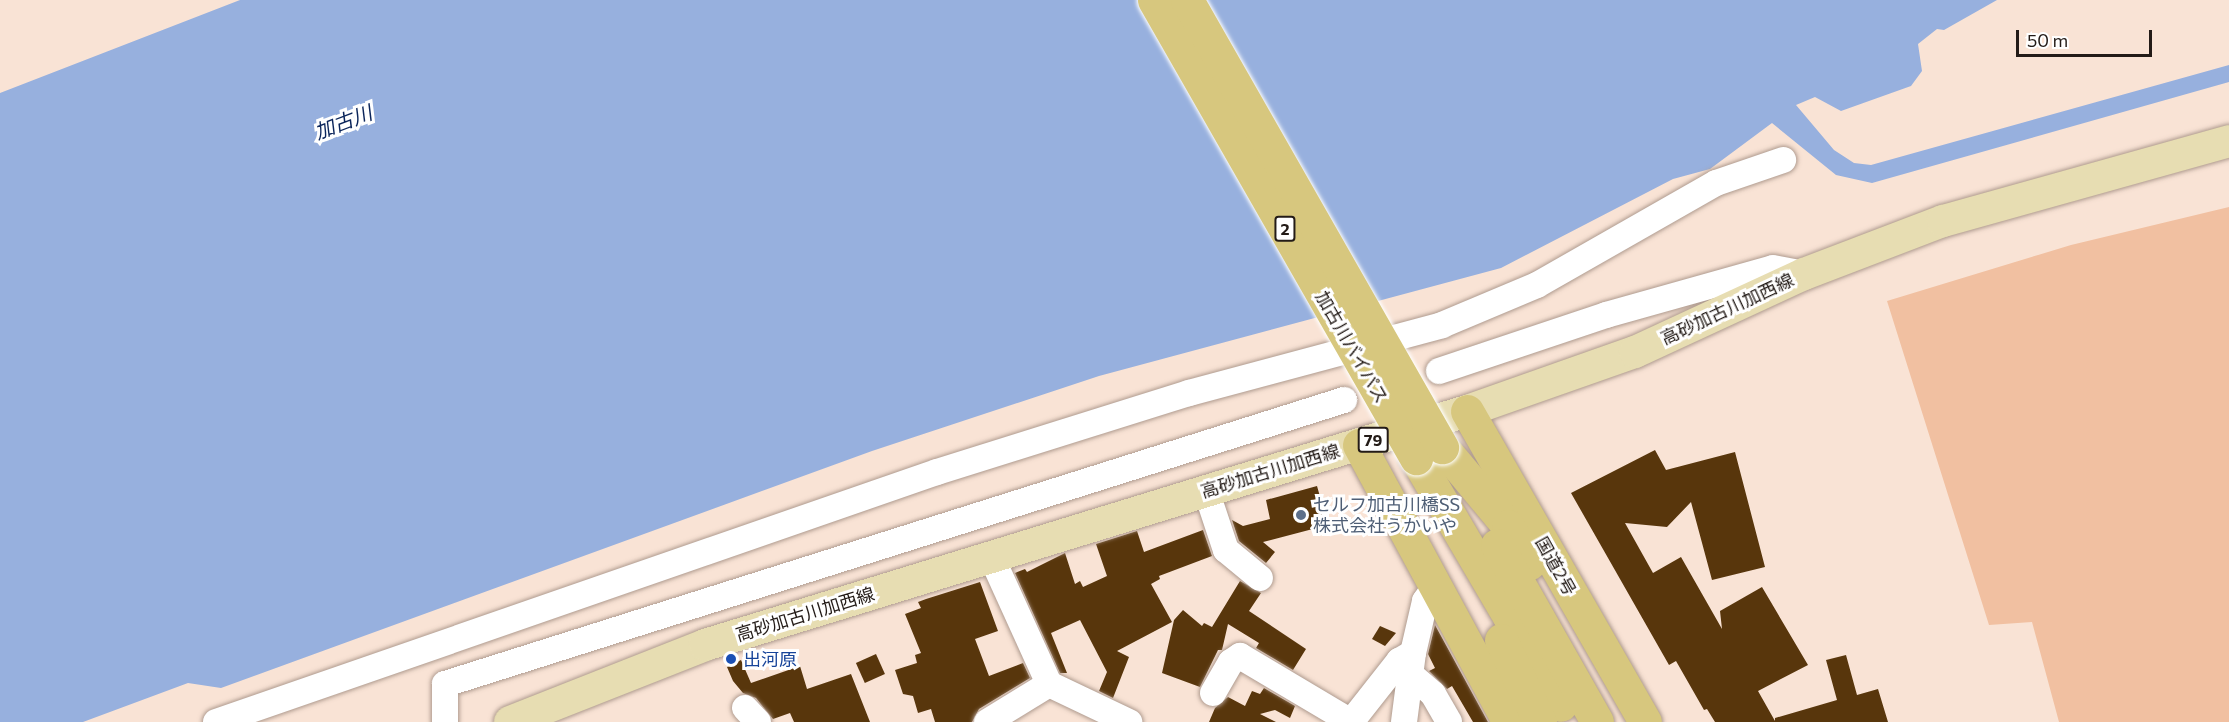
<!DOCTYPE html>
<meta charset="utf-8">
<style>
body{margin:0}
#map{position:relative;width:2229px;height:722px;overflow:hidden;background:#f9e3d5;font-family:Commissioner,"Noto Sans JP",sans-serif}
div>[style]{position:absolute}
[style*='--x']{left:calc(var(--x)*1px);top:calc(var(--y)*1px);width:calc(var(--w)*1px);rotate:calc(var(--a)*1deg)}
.green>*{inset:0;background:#f1c0a1}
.water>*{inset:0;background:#97b0de}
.building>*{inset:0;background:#58360c;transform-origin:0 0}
.roads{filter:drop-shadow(0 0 2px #af9b8f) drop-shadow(0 0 2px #af9b8f)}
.minor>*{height:26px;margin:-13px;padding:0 13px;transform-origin:13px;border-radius:13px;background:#fff}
.major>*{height:32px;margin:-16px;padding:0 16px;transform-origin:16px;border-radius:16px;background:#e7ddb2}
.highway>*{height:33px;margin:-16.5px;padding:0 16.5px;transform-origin:16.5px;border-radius:16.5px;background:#d7c77e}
.bridges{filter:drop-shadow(0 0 2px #fff) drop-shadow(0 0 2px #fff)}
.highway-bridge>*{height:33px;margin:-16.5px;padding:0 16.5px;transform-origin:16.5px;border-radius:16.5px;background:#d7c77e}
.dots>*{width:16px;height:16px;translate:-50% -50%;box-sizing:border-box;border:3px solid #fff;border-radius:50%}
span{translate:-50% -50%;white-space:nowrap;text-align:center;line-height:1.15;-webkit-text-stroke:6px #fff;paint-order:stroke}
.shield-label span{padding:2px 4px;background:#fff;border:2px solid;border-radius:4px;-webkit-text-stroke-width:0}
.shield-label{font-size:16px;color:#231b17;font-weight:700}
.street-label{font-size:18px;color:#231b17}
.service-label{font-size:18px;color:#4e5e75}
.left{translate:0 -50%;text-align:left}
.transit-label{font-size:18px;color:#164399}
.water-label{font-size:20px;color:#0b255b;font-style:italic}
.scale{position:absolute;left:2016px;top:30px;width:136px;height:27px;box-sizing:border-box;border:3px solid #231b17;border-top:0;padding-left:8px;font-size:18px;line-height:21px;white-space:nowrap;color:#231b17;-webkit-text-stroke:4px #fff;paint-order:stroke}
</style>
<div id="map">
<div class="green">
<div style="clip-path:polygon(2229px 207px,2229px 722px,2059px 722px,2032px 622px,1989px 625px,1887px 301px,2071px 245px)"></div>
</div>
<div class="water">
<div style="clip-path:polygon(240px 0,1997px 0,1944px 30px,1937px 29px,1918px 44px,1922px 71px,1911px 86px,1841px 111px,1815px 97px,1796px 105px,1834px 150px,1854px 163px,1871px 165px,2229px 65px,2229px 82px,1872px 183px,1836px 175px,1772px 123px,1710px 169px,1673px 179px,1501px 268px,1099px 376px,872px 451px,221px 688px,188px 683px,83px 722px,0 722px,0 93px)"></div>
</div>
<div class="building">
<div style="clip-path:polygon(1655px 450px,1666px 470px,1735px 452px,1765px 567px,1712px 580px,1691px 502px,1667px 527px,1625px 523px,1653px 573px,1681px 557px,1722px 629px,1720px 611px,1762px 587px,1808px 665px,1758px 691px,1775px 721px,1775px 718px,1837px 700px,1826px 660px,1846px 655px,1857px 695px,1878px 689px,1888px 722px,1715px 722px,1707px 709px,1704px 710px,1676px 661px,1669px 665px,1571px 493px)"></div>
<div style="clip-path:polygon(1317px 486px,1328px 525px,1263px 542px,1275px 552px,1266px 563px,1239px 541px,1232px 520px,1243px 526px,1270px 519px,1266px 500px)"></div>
<div style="clip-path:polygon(1203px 530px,1212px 556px,1159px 576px,1160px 579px,1151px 584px,1172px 622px,1117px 651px,1129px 657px,1113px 698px,1099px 691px,1107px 672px,1080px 620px,1051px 633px,1067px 673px,1060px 673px,1015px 573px,1025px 569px,1027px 572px,1065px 553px,1075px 584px,1080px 581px,1083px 587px,1107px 576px,1096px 544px,1137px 531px,1144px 552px)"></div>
<div style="clip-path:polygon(1240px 581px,1261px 593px,1249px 611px,1306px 649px,1293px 670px,1256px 648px,1259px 643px,1228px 624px,1222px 650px,1218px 650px,1200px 687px,1162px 673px,1174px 620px,1183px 610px,1202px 626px,1204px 623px,1212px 627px)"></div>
<div style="clip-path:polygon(980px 582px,998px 631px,975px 639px,989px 676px,1023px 663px,1030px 678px,979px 709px,972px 722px,935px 722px,931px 709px,918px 713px,913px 696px,903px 694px,895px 670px,917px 663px,915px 655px,921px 653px,905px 614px,921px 608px,918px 602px,926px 599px)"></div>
<div style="clip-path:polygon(1435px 625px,1488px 722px,1473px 722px,1452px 686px,1447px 689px,1429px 671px,1435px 668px,1428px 654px)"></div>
<div style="clip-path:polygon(1380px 626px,1396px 633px,1385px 646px,1372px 639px)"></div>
<div style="left:876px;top:654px;width:22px;height:22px;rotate:66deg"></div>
<div style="clip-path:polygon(741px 660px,751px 683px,800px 666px,807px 689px,851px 674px,870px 722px,794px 722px,790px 713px,773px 719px,756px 698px,743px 693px,733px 681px,727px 667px)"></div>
<div style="clip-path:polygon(1264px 688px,1295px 706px,1290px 718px,1275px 710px,1260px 714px,1276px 722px,1209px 722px,1215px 708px,1228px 697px,1245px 706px,1252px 691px,1260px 694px)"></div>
</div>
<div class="roads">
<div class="minor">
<div style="--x:1439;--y:371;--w:176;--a:-18.5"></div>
<div style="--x:1606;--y:315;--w:173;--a:-15.7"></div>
<div style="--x:1773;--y:268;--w:32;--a:11"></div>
<div style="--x:1206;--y:490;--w:63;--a:71.6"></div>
<div style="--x:1226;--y:550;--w:44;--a:39.5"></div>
<div style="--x:991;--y:556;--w:141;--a:65.6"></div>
<div style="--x:1049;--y:684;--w:89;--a:25.4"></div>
<div style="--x:1410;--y:674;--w:30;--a:41"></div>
<div style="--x:1433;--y:694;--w:32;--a:60"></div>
<div style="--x:1213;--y:693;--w:36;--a:-60"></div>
<div style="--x:1231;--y:662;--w:11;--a:-34"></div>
<div style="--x:1240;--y:656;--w:129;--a:30.7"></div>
<div style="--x:745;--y:708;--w:19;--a:47"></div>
<div style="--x:216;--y:722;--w:763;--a:-19.12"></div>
<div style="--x:937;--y:472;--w:264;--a:-17.4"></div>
<div style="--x:1189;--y:393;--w:262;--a:-15"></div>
<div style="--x:1442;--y:325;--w:103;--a:-22.8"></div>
<div style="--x:1537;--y:285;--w:206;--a:-29.7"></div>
<div style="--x:1716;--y:183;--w:71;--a:-18.9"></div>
<div style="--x:445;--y:722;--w:38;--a:-90"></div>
<div style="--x:445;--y:684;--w:943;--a:-17.53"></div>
<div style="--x:987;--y:722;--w:73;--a:-31.5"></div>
<div style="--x:1351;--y:722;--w:78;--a:-51.8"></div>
<div style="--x:1399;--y:661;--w:16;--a:-30"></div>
<div style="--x:1404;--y:722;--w:70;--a:-82.6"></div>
<div style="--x:1413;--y:653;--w:53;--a:-77"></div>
<div style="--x:1425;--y:601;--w:21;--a:-55"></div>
</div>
<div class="major">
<div style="--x:510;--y:722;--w:210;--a:-21.5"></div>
<div style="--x:705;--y:645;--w:797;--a:-17.07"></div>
<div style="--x:1467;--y:411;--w:178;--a:-19.4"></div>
<div style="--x:1635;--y:352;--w:186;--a:-24.8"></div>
<div style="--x:1804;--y:274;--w:149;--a:-20.9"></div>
<div style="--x:1943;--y:221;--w:297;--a:-15.6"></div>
</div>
<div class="highway">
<div style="--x:1467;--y:411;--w:358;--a:60.2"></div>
<div style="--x:1359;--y:445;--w:315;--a:61.6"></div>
<div style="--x:1442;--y:447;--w:103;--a:50.1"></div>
<div style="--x:1508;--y:526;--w:43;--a:60.4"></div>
<div style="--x:1416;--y:458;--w:286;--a:59.6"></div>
<div style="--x:1497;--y:545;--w:203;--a:60.5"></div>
<div style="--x:1501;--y:640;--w:91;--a:64.6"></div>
</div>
</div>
<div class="bridges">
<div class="highway-bridge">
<div style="--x:1154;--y:0;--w:528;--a:60.23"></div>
<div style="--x:1187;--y:0;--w:515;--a:60.3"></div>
</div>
</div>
<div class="dots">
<div style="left:1301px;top:515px;background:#5c6f8a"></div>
<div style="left:731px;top:659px;background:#1a4fb4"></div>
</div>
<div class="shield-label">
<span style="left:1285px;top:229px">2</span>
<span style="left:1373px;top:440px">79</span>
</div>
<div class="street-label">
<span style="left:1727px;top:309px;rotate:-25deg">高砂加古川加西線</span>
<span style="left:1352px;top:347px;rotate:60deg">加古川バイパス</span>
<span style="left:1270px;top:471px;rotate:-17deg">高砂加古川加西線</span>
<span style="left:1556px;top:566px;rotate:61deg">国道2号</span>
<span style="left:805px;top:614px;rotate:-17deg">高砂加古川加西線</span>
</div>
<div class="service-label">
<span class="left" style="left:1313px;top:515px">セルフ加古川橋SS<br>株式会社うかいや</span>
</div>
<div class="transit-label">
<span class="left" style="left:743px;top:659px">出河原</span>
</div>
<div class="water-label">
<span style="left:343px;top:122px;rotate:-21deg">加古川</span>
</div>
<div class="scale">50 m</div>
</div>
